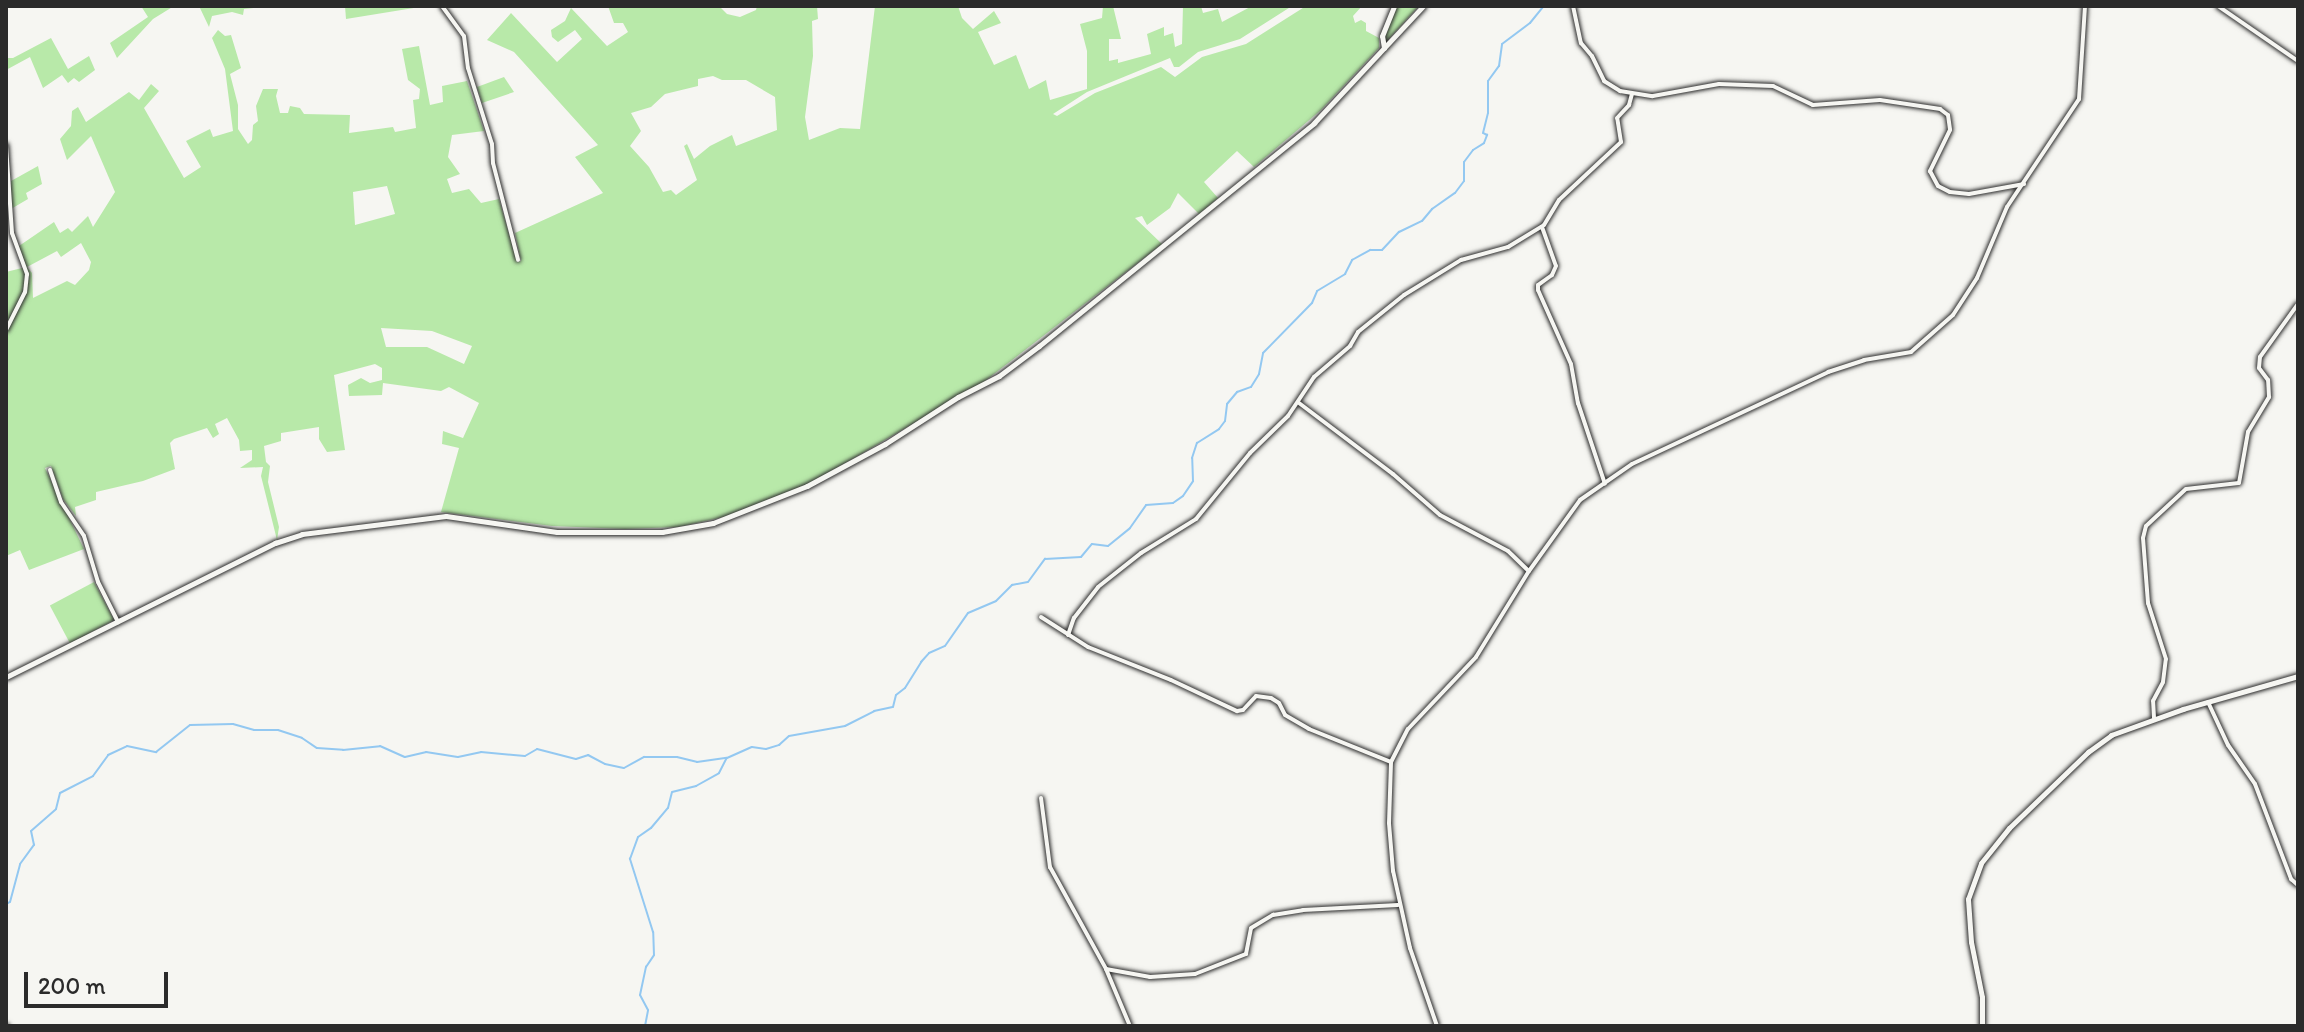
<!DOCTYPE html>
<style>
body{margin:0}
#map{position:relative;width:2304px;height:1032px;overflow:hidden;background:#f6f6f2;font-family:Itim,sans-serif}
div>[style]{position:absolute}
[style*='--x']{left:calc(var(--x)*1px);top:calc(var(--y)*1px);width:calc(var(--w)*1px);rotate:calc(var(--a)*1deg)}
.green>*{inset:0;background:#b8e9a9;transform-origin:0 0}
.stream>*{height:2px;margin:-1px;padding:0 1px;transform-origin:1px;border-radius:1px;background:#93c8f1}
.roads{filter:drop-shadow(0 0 2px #2b2b2b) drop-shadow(0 0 2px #2b2b2b)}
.minor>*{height:4px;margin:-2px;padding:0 2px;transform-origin:2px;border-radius:2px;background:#f6f6f2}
.tertiary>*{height:5px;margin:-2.5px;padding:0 2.5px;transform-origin:2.5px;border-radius:2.5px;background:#f6f6f2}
span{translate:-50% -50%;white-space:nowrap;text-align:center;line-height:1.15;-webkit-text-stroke:8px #f6f6f2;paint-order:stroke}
.frame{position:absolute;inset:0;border:8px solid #2b2b2b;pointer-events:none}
.scale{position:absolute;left:24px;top:972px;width:144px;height:36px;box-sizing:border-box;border:4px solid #2b2b2b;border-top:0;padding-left:10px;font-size:24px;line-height:28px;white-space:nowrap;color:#2b2b2b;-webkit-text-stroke:6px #f6f6f2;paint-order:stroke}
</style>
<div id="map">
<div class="green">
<div style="clip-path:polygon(141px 6px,174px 6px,153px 19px,117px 58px,110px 43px,148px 17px)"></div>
<div style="clip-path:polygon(199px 6px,275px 6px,244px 9px,243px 15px,232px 12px,212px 16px,209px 27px)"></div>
<div style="clip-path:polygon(345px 6px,426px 6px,346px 19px)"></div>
<div style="clip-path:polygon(evenodd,608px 6px,719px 6px,727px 14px,740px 17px,756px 10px,757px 6px,817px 6px,818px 19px,812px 21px,813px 56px,805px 117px,809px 140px,840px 128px,860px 129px,875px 6px,958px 6px,962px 18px,973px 29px,994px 11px,1001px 23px,978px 32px,994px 65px,1016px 55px,1029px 89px,1046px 80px,1050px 100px,1087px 89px,1087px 51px,1080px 24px,1102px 18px,1103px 6px,1113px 6px,1121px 39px,1109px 39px,1109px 61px,1118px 59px,1118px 63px,1151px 54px,1147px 34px,1164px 27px,1164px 36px,1173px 33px,1175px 47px,1182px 44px,1183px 6px,1201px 6px,1203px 13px,1218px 9px,1222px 22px,1252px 6px,1292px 6px,1240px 39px,1198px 52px,1179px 67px,1174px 67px,1170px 58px,1087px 92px,1053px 114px,1057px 116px,1095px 93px,1161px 67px,1175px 77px,1202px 57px,1246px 44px,1306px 6px,1362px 6px,1353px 16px,1355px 23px,1361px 20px,1366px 23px,1366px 31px,1379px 38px,1379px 48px,1321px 110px,1254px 167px,1237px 151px,1204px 182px,1218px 198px,1199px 214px,1178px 193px,1170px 208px,1147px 225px,1142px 216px,1135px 218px,1162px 244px,981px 384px,806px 486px,733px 515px,678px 527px,625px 529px,552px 526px,441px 512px,459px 448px,442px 444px,443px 431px,463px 438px,479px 403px,449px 387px,441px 391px,383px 383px,382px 395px,349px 396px,348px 385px,361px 378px,370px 383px,382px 380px,382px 368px,375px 364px,334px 375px,345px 450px,327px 452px,319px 439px,319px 427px,281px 433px,281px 441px,264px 446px,266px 462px,270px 466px,268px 482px,279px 527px,277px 540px,261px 476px,263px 467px,240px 468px,252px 460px,252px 450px,240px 451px,239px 440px,227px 418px,215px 424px,219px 434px,213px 438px,207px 428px,174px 439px,170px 443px,175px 469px,143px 481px,96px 492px,96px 500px,75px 507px,76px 516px,63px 499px,51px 466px,45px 468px,84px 549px,29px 570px,20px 550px,6px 556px,6px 272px,26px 267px,19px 246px,54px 222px,60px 233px,68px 228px,72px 232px,88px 216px,93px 227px,115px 192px,91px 136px,67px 160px,60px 139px,71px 126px,72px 111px,78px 107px,86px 122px,129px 92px,139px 100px,151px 84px,159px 91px,144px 108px,184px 178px,201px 167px,186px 141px,210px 129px,213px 137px,233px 131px,225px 69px,212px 38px,218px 30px,225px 36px,231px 35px,241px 68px,230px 74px,238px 105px,238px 129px,248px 144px,252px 140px,253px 125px,258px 121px,256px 106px,263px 89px,278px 89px,276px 96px,280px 113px,288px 113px,290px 106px,300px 108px,304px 114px,350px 115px,349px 133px,393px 127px,395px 132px,416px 128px,413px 100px,419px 99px,420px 89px,408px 80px,402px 49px,419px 46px,430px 105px,443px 102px,442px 86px,467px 81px,484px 131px,452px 135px,448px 157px,460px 174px,447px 179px,452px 193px,469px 189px,481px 203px,499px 199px,517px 262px,521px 261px,515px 233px,603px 193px,575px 157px,598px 145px,514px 52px,487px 40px,511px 13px,557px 62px,582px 39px,575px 30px,558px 42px,552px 37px,551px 30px,565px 21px,571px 8px,607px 46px,628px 32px,623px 23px,614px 23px,608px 6px,713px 76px,722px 80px,746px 80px,775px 97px,777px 130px,736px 146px,732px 135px,710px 146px,694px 159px,687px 144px,684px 146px,697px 180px,676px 195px,671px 190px,663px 192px,649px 167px,630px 146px,641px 131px,631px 113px,651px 107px,665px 94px,698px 86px,698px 79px,713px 76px,608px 6px,387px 186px,395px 214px,355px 225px,353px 192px,387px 186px,608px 6px,81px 243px,91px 262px,89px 270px,75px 285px,67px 281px,33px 298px,32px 273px,27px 267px,57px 251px,61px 257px,81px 243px,608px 6px,381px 328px,432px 331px,472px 346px,464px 364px,427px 347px,386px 347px,381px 328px)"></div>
<div style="clip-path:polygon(1395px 6px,1419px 6px,1385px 43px,1385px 34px)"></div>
<div style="clip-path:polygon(51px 38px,68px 69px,89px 56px,95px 70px,79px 82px,74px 78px,68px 83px,62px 75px,43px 88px,30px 57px,6px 70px,6px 58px,13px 58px)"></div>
<div style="clip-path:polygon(504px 77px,514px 92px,482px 103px,477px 87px)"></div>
<div style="clip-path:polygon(38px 166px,42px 184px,26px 193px,28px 199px,11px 209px,11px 181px)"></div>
<div style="left:94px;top:582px;width:43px;height:50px;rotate:62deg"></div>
</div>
<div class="stream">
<div style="--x:6;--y:904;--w:4;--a:-27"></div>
<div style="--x:10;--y:902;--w:39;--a:-75"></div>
<div style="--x:20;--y:864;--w:24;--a:-54"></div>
<div style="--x:34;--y:845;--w:14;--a:-102"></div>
<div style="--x:31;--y:831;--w:33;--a:-41"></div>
<div style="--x:56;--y:809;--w:16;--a:-76"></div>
<div style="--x:60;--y:793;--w:37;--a:-27"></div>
<div style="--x:93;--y:776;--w:26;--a:-54"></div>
<div style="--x:108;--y:755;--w:21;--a:-25"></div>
<div style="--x:127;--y:746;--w:30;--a:12"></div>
<div style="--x:156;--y:752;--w:43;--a:-38.5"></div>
<div style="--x:190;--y:725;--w:43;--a:-1.3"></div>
<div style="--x:233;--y:724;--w:22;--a:16"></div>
<div style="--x:254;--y:730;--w:24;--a:0"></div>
<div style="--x:278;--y:730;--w:25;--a:18"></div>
<div style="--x:302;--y:738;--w:18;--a:34"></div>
<div style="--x:317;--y:748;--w:26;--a:4"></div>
<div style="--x:343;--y:750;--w:37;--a:-6"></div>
<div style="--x:380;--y:746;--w:27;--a:24"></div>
<div style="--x:405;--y:757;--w:22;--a:-13"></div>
<div style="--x:426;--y:752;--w:32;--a:9"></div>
<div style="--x:458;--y:757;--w:24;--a:-12"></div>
<div style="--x:481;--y:752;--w:44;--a:5.2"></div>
<div style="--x:525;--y:756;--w:14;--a:-30"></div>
<div style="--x:537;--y:749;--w:40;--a:14.4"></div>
<div style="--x:576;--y:759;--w:13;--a:-18"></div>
<div style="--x:588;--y:755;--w:19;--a:28"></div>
<div style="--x:605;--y:764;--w:19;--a:12"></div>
<div style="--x:624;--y:768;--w:23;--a:-29"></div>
<div style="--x:644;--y:757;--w:33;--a:0"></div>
<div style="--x:677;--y:757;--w:21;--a:14"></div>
<div style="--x:697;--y:762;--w:30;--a:-8"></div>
<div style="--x:727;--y:758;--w:27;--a:-24"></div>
<div style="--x:752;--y:747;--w:14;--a:8"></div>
<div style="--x:766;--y:749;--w:14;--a:-17"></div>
<div style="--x:779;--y:745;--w:13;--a:-42"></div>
<div style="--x:789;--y:736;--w:57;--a:-10.1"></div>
<div style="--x:845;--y:726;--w:33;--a:-27"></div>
<div style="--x:874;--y:711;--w:19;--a:-12"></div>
<div style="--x:893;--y:707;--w:12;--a:-76"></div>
<div style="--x:896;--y:695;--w:11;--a:-38"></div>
<div style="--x:905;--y:688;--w:31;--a:-58"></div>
<div style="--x:921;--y:662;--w:12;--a:-48"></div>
<div style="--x:929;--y:653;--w:17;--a:-24"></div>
<div style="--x:945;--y:646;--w:40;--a:-55.1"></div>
<div style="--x:968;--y:613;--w:30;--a:-23"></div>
<div style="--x:996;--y:601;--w:23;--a:-45"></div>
<div style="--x:1012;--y:585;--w:16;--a:-11"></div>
<div style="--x:1028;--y:582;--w:29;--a:-54"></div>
<div style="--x:1045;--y:559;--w:36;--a:-3"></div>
<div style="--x:1081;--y:557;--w:17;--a:-50"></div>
<div style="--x:1092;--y:544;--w:16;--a:7"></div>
<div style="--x:1108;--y:546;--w:28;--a:-39"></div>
<div style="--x:1130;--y:528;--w:28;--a:-55"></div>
<div style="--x:1146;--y:505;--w:27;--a:-4"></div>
<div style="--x:1173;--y:503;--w:12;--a:-35"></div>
<div style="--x:1183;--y:496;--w:18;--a:-56"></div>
<div style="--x:1193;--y:481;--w:23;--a:-92"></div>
<div style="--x:1192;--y:458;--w:16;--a:-72"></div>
<div style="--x:1197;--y:443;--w:26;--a:-32"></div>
<div style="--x:1219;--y:429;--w:10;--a:-53"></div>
<div style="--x:1225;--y:421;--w:17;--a:-83"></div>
<div style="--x:1227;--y:404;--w:16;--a:-50"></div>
<div style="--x:1237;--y:392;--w:15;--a:-20"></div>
<div style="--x:1251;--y:387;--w:15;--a:-58"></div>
<div style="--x:1259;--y:374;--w:21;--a:-79"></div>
<div style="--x:1263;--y:353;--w:70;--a:-45.6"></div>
<div style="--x:1312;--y:303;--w:13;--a:-67"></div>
<div style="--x:1317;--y:291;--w:33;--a:-31"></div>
<div style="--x:1345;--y:274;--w:16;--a:-63"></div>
<div style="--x:1352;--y:260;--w:21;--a:-29"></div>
<div style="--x:1370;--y:250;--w:12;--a:0"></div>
<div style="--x:1382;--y:250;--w:25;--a:-47"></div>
<div style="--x:1399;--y:232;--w:25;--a:-26"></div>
<div style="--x:1422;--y:221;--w:16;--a:-50"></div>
<div style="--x:1432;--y:209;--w:28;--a:-35"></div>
<div style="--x:1455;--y:193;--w:15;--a:-53"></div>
<div style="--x:1464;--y:181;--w:19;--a:-90"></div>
<div style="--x:1464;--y:162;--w:15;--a:-53"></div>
<div style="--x:1473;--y:150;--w:13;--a:-32"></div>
<div style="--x:1484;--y:143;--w:9;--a:-69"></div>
<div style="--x:1487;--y:135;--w:4;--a:-153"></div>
<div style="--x:1483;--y:133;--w:21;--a:-76"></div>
<div style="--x:1488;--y:113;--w:32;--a:-90"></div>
<div style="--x:1488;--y:81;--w:19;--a:-54"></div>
<div style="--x:1499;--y:66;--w:22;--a:-82"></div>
<div style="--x:1502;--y:44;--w:35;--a:-37"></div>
<div style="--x:1530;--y:23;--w:22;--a:-51"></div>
<div style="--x:645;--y:1026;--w:16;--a:-79"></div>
<div style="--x:648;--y:1010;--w:17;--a:-118"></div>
<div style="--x:640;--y:995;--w:29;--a:-78"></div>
<div style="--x:646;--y:967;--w:14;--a:-56"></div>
<div style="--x:654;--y:955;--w:23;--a:-92"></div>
<div style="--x:653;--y:932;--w:77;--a:-107.5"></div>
<div style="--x:630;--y:859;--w:23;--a:-70"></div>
<div style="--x:638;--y:837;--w:16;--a:-35"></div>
<div style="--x:651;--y:828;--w:26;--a:-50"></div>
<div style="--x:668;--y:808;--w:16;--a:-76"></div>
<div style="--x:672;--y:792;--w:25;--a:-14"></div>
<div style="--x:696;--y:786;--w:26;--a:-29"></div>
<div style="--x:719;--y:773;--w:16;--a:-63"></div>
</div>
<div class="roads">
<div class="minor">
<div style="--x:442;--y:6;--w:37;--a:54"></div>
<div style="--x:464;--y:36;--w:32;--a:83"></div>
<div style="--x:468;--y:68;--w:80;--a:72.5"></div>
<div style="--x:492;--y:144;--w:19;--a:87"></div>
<div style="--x:493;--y:163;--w:100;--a:75.5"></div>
<div style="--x:1573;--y:6;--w:38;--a:78"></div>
<div style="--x:1581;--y:43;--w:17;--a:50"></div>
<div style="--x:1592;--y:56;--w:28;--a:64"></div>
<div style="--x:1604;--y:81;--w:19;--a:32"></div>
<div style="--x:1620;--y:91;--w:33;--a:9"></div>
<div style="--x:1653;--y:96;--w:67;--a:-10.3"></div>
<div style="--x:1719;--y:84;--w:54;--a:2.1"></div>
<div style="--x:1773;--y:86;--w:44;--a:25.4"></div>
<div style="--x:1813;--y:105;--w:67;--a:-4.3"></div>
<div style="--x:1880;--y:100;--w:61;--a:8.5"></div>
<div style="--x:1940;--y:109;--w:10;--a:37"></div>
<div style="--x:1948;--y:115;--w:15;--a:82"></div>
<div style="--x:1950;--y:130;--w:46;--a:116"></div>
<div style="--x:1930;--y:171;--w:17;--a:62"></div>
<div style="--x:1938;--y:186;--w:13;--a:27"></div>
<div style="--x:1950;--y:192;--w:19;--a:6"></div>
<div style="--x:1969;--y:194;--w:56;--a:-10.3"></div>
<div style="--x:2218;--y:6;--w:97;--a:34.5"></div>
<div style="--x:6;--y:145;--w:88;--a:86.1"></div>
<div style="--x:12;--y:233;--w:44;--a:69.9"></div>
<div style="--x:27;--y:274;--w:18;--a:96"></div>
<div style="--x:25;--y:292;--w:42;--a:116.6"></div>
<div style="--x:1542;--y:227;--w:41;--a:70.3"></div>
<div style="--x:1556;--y:266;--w:10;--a:114"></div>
<div style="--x:1552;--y:275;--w:17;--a:144"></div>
<div style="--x:1538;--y:285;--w:5;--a:90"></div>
<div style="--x:1538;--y:290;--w:81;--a:66"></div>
<div style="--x:1571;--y:364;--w:40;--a:80"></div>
<div style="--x:1578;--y:403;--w:85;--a:71.6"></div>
<div style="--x:1299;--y:403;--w:118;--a:37.1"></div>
<div style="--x:1393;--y:474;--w:62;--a:41.1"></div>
<div style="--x:1440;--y:515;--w:77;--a:27.9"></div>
<div style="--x:1508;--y:551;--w:28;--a:44"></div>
<div style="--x:50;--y:470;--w:34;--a:71"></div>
<div style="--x:61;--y:502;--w:41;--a:55.9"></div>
<div style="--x:84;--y:536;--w:48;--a:73.1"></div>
<div style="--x:98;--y:582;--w:45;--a:63.4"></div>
<div style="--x:1041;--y:617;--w:56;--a:32.6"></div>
<div style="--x:1088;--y:647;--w:89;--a:21.7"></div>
<div style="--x:1171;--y:680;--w:73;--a:25.2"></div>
<div style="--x:1237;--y:711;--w:6;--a:-9"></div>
<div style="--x:1243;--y:710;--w:19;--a:-47"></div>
<div style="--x:1256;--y:696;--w:15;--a:8"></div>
<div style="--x:1271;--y:698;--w:9;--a:32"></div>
<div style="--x:1279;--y:703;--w:13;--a:63"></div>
<div style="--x:1285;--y:715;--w:28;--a:30"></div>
<div style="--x:1309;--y:729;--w:88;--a:21.9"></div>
<div style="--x:1068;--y:635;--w:18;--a:-71"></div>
<div style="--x:1074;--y:618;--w:39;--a:-52"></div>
<div style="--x:1098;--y:587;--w:55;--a:-38.3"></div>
<div style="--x:1141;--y:553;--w:65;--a:-31.7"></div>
<div style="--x:1196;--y:519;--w:85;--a:-50.7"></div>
<div style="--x:1250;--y:453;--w:53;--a:-44.2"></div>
<div style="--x:1288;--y:416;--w:47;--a:-56.3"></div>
<div style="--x:1314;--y:377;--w:48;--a:-40.7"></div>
<div style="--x:1350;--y:346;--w:16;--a:-60"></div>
<div style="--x:1358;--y:332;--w:59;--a:-38.8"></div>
<div style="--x:1404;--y:295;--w:67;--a:-31.6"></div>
<div style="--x:1461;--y:260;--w:49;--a:-15.5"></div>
<div style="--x:1508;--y:247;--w:42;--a:-31.4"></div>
<div style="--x:1544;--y:225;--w:29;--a:-59"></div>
<div style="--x:1559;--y:200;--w:85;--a:-43.1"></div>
<div style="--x:1621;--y:142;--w:24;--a:-99"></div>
<div style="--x:1617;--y:118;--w:18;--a:-47"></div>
<div style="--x:1629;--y:105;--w:11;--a:-75"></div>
<div style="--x:2208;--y:702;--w:47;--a:65.1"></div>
<div style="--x:2228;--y:745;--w:47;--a:55.3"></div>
<div style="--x:2255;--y:784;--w:102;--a:69.2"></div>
<div style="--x:2291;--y:879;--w:9;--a:41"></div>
<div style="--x:2154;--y:718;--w:17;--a:-93"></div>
<div style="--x:2153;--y:701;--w:21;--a:-62"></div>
<div style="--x:2163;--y:682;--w:23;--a:-83"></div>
<div style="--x:2166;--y:659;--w:59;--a:-107.8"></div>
<div style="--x:2148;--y:603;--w:65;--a:-94.4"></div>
<div style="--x:2143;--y:538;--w:12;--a:-76"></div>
<div style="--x:2146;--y:526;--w:54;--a:-42.8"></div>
<div style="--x:2186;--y:489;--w:53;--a:-6.5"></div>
<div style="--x:2239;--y:483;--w:52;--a:-80"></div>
<div style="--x:2248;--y:432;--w:41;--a:-59"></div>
<div style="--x:2269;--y:397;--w:17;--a:-93"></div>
<div style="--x:2268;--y:380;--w:15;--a:-127"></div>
<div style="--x:2259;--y:368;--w:11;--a:-85"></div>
<div style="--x:2260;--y:357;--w:65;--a:-54.4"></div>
<div style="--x:1041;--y:798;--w:70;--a:82.6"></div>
<div style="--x:1050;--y:867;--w:116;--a:61.2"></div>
<div style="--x:1106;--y:969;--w:62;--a:67.2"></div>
<div style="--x:1106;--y:969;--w:45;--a:10.3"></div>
<div style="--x:1150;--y:977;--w:45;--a:-3.8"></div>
<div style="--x:1195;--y:974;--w:55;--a:-21.4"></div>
<div style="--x:1246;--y:954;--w:26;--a:-79"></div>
<div style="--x:1251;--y:928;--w:26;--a:-31"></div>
<div style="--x:1273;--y:915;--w:30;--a:-9"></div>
<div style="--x:1303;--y:910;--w:95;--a:-3"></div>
<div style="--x:6;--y:1026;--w:1;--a:0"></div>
<div style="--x:1437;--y:1026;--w:83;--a:-109.1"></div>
<div style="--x:1410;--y:948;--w:79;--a:-102.4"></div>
<div style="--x:1393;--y:871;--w:48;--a:-94.8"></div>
<div style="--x:1389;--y:823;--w:61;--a:-88.1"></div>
<div style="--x:1391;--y:762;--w:37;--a:-63"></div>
<div style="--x:1408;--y:729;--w:99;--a:-46.6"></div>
<div style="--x:1476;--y:657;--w:101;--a:-58.4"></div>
<div style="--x:1529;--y:571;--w:87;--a:-54.3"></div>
<div style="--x:1580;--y:500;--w:63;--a:-34.7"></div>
<div style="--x:1632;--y:464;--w:217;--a:-25.1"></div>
<div style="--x:1828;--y:372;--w:38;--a:-18"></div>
<div style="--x:1864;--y:360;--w:48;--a:-9.7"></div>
<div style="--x:1911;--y:352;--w:56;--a:-41.4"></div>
<div style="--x:1953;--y:315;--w:44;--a:-57"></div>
<div style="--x:1977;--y:278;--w:77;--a:-67.1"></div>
<div style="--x:2007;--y:207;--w:130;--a:-56.3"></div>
<div style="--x:2079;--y:99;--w:93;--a:-86.3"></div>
</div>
<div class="tertiary">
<div style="--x:1384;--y:48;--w:12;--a:-99"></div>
<div style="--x:1382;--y:36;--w:32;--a:-68"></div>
<div style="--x:6;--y:677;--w:301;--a:-26.5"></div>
<div style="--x:275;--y:543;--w:28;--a:-18"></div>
<div style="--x:302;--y:534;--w:145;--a:-7.1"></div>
<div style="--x:446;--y:516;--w:112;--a:8.2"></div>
<div style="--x:557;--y:532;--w:105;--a:0"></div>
<div style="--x:662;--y:532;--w:52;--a:-10"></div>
<div style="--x:713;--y:523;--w:101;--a:-21.5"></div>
<div style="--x:807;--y:486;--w:89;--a:-28.3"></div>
<div style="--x:885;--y:444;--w:87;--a:-32.8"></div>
<div style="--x:958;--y:397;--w:46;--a:-27.1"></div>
<div style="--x:999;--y:376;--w:50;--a:-36.9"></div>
<div style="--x:1039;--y:346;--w:354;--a:-39"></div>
<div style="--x:1314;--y:123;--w:160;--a:-47"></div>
<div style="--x:1982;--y:1026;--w:29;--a:-90"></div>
<div style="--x:1982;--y:997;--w:56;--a:-101.3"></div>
<div style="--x:1971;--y:942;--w:43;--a:-94"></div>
<div style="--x:1968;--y:899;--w:38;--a:-70"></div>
<div style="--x:1981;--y:863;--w:45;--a:-51.3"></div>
<div style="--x:2009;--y:828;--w:110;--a:-43.9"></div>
<div style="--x:2088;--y:752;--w:29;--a:-36"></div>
<div style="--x:2111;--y:735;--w:77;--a:-19.9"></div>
<div style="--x:2183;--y:709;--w:120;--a:-16"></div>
</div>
</div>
<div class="frame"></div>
<div class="scale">200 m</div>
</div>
